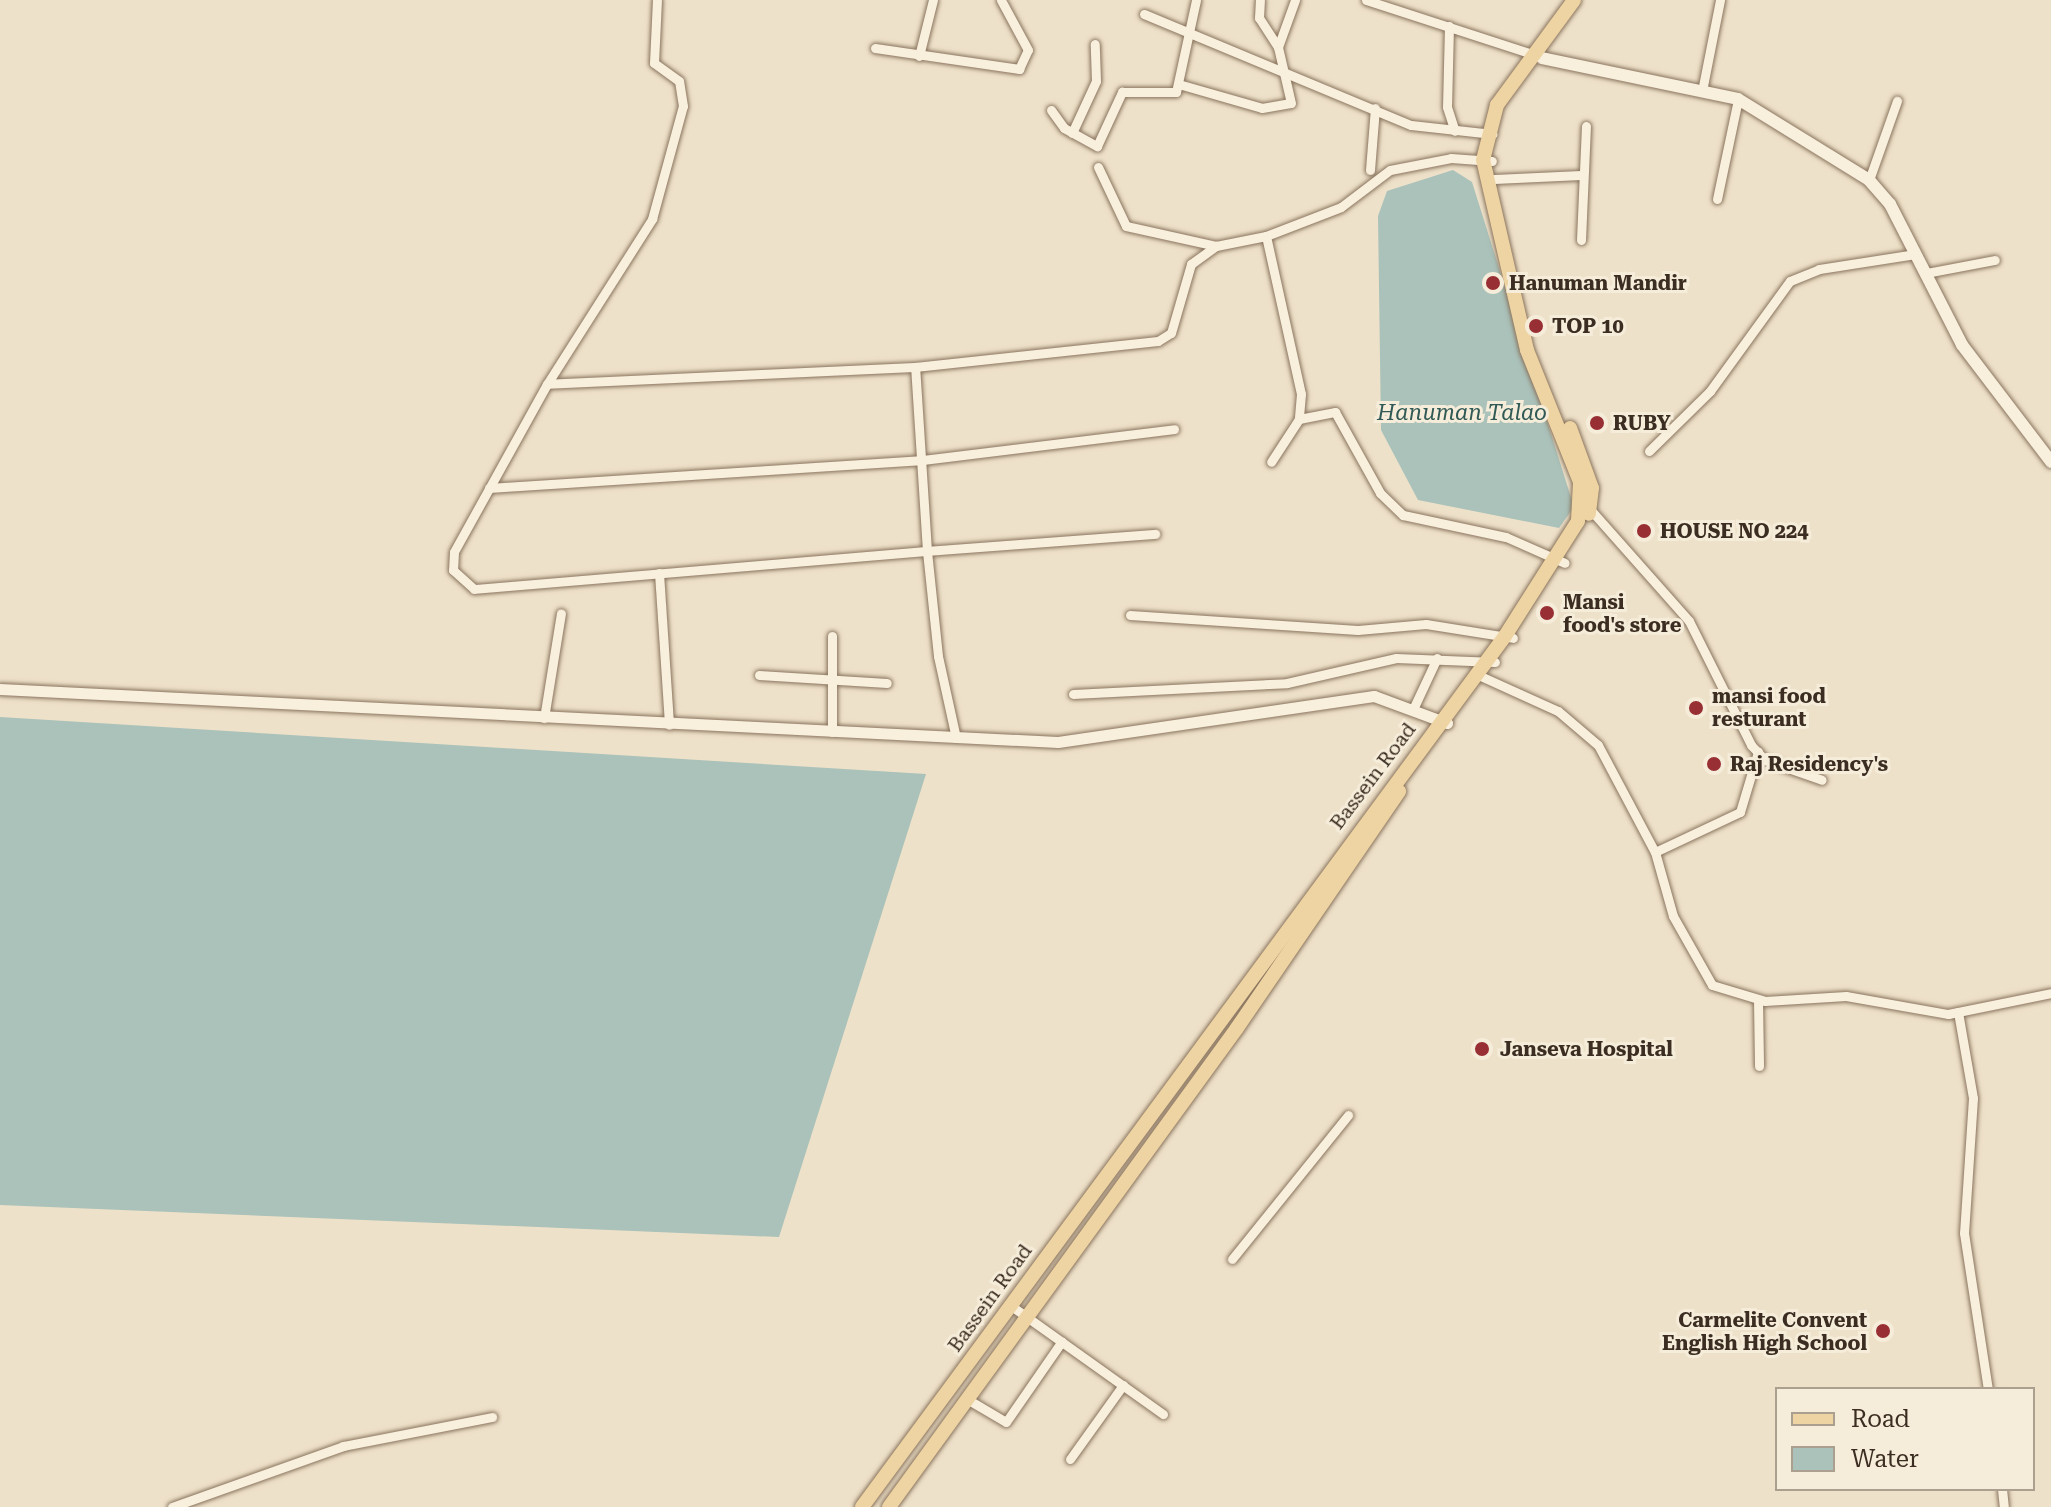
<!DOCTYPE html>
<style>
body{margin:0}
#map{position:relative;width:2051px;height:1507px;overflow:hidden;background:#eee1c9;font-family:"Roboto Serif",serif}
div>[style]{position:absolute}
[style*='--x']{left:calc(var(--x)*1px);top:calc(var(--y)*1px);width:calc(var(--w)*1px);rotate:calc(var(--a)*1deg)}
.water>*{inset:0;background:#aac2ba}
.roads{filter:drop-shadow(0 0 2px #8a745e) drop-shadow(0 0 2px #8a745e)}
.minor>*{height:9px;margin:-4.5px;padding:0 4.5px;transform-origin:4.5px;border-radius:4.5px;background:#f8efdd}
.tertiary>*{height:11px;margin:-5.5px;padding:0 5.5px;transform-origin:5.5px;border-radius:5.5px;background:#f8efdd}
.secondary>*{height:12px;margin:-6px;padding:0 6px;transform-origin:6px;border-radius:6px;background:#f8efdd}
.primary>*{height:14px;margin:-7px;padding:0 7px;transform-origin:7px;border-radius:7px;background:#efd4a3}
.dots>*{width:22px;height:22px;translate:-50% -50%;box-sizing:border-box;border:4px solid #f5ecd9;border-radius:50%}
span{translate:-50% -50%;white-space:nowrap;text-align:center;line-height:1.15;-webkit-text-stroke:6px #f5ecd9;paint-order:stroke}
.poi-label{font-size:20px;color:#3b2d21;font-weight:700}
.left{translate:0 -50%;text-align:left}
.right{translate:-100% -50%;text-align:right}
.street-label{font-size:20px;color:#3b2d21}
.water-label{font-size:22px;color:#315a56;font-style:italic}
.legend{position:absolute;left:1775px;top:1387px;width:260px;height:104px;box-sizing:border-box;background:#f5ecd9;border:2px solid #aba08f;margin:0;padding:10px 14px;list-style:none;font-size:24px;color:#3b2d21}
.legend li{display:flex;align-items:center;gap:16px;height:40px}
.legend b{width:40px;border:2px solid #aba08f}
</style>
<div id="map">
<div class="water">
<div style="clip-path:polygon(1453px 170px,1472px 182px,1574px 507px,1559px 528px,1418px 500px,1381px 430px,1378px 216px,1387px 191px)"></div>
<div style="clip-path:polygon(0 717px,926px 774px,779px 1237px,0 1205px)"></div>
</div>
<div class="roads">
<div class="minor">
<div style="--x:1366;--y:0;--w:178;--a:18"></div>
<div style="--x:1144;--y:14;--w:289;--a:22.6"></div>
<div style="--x:1411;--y:125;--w:82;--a:6.3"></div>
<div style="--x:1449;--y:26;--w:81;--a:91.4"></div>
<div style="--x:1447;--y:107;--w:25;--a:72"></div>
<div style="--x:1278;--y:47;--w:50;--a:-70.1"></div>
<div style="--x:875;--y:48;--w:146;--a:8.3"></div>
<div style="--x:1019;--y:69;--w:21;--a:-65"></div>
<div style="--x:1028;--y:50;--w:57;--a:-118.4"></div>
<div style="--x:919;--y:56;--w:58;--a:-76"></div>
<div style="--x:1182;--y:85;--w:83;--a:16"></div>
<div style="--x:1262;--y:108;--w:29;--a:-10"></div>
<div style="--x:1291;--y:103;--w:57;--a:-103.1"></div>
<div style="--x:1278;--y:47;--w:35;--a:-123"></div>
<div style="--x:1259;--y:18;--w:18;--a:-87"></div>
<div style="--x:1703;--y:86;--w:88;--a:-78.8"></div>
<div style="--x:1051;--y:110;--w:22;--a:54"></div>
<div style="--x:1064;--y:128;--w:38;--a:29"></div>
<div style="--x:1097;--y:146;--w:60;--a:-65.2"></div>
<div style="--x:1122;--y:92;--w:54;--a:0"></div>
<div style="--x:1176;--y:92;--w:94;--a:-77.7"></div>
<div style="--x:1072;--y:133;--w:57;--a:-65.2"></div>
<div style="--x:1096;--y:81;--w:37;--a:-92"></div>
<div style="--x:1098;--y:167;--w:65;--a:64.6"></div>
<div style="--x:1126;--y:226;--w:92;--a:12.5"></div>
<div style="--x:1370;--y:170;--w:62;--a:-85.4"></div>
<div style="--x:1494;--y:179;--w:87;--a:-2.6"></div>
<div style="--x:1869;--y:180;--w:84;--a:-70.5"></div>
<div style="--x:1717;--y:199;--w:102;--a:-78.1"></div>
<div style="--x:1266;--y:236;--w:162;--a:77.5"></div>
<div style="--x:1301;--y:394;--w:25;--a:95"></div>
<div style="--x:1299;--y:419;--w:51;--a:123.1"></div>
<div style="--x:1581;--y:240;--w:114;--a:-87.5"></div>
<div style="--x:1926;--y:273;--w:70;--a:-10.7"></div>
<div style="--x:915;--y:367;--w:244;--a:-6.1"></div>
<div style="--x:1158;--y:341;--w:15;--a:-32"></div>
<div style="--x:1171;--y:333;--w:72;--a:-73.8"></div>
<div style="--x:1191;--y:264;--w:31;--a:-36"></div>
<div style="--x:1216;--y:246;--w:51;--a:-11.3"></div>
<div style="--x:1266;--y:236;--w:80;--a:-21.1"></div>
<div style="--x:1341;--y:207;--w:61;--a:-37.1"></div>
<div style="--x:1390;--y:170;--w:62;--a:-11.1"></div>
<div style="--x:1451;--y:158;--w:41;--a:4.2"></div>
<div style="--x:547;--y:384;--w:196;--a:-57.5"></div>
<div style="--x:652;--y:219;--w:117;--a:-74.7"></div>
<div style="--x:683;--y:106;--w:25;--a:-99"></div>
<div style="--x:679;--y:81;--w:31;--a:-144"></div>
<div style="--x:654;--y:63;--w:63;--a:-87.3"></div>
<div style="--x:1299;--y:419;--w:37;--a:-11"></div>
<div style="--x:1335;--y:412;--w:93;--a:60.9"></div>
<div style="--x:1380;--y:493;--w:32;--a:44"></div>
<div style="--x:1403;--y:515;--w:105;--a:12.1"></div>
<div style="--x:1506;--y:537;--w:64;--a:23.8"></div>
<div style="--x:1649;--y:451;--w:86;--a:-44.5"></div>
<div style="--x:1710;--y:391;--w:136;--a:-54"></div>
<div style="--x:1790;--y:281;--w:31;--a:-22"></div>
<div style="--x:1819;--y:269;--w:98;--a:-8.8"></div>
<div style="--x:489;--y:488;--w:435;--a:-3.7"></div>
<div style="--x:923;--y:460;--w:253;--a:-7"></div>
<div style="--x:1589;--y:508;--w:151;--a:48.5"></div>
<div style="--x:1689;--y:621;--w:139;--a:63.4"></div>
<div style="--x:1751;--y:745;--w:21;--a:47"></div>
<div style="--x:1765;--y:760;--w:60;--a:19.3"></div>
<div style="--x:659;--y:573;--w:152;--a:86.2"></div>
<div style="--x:1130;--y:615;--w:228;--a:3.8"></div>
<div style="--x:1358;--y:630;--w:68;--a:-5"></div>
<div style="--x:1426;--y:624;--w:88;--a:9.1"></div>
<div style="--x:1476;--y:674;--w:90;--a:24.3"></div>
<div style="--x:1558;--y:711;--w:52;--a:40.4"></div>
<div style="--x:1598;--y:745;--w:121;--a:62"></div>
<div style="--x:1655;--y:852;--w:66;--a:74.3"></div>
<div style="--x:1673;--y:916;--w:79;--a:60.5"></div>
<div style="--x:1712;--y:985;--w:55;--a:16.8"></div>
<div style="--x:1765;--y:1001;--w:81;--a:-3.5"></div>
<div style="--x:1846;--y:996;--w:104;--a:10"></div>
<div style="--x:1948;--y:1014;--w:105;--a:-11.5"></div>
<div style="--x:759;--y:675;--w:128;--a:3.6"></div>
<div style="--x:1073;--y:694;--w:214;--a:-2.9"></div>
<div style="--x:1287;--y:683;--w:112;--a:-12.9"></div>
<div style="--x:1396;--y:658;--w:99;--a:2.3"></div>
<div style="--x:1414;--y:707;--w:54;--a:-64.9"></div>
<div style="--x:544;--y:718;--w:106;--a:-80.8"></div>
<div style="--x:832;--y:732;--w:96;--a:-90"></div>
<div style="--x:956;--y:738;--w:84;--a:-102.4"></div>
<div style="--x:938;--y:656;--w:106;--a:-96"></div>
<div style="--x:927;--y:551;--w:184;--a:-93.7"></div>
<div style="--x:915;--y:367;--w:368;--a:177.4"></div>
<div style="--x:547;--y:384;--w:192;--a:119"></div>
<div style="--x:454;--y:552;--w:18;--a:93"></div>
<div style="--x:453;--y:570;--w:28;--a:42"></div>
<div style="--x:474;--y:589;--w:455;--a:-4.8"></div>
<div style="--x:927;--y:551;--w:229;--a:-4.3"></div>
<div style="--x:1655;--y:852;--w:94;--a:-25.2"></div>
<div style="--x:1740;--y:812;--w:63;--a:-73.3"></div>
<div style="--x:1758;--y:1000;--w:66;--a:89.1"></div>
<div style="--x:1958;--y:1012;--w:87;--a:80.1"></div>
<div style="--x:1973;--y:1098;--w:135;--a:93.8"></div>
<div style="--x:1964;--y:1233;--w:158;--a:81.3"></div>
<div style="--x:1232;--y:1259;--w:185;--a:-51.1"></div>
<div style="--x:1010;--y:1305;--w:188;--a:35.5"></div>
<div style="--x:967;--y:1399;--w:45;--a:30.5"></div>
<div style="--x:1006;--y:1422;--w:98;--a:-55.3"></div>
<div style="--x:1070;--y:1459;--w:91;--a:-54.4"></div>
<div style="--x:2002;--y:1489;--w:18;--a:84"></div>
<div style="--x:172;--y:1507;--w:182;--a:-19.6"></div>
<div style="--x:343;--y:1446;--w:152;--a:-11"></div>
</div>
<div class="tertiary">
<div style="--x:0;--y:689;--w:1059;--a:2.87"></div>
<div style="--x:1058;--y:742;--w:319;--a:-8.3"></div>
<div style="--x:1374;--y:696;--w:78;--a:20.3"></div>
</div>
<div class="secondary">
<div style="--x:1542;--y:58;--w:200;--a:11.8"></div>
<div style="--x:1738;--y:99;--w:154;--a:31.7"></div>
<div style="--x:1869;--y:180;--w:32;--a:49"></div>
<div style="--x:1890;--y:204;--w:158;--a:62.9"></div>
<div style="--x:1962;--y:345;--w:147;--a:52.7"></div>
</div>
<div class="primary">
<div style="--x:1570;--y:428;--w:64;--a:69.9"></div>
<div style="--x:1592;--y:488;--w:26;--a:97"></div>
<div style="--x:862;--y:1507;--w:1083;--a:-53.56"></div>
<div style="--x:1505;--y:636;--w:136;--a:-57.6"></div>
<div style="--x:1578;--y:521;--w:39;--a:-87"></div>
<div style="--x:1580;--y:482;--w:142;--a:-111.9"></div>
<div style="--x:1527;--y:350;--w:195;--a:-103"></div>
<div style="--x:1483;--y:160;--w:57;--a:-75.7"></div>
<div style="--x:1497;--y:105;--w:130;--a:-53.7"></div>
<div style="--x:889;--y:1507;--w:592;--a:-54"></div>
<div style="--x:1237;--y:1028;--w:287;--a:-55.6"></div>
</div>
</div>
<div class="dots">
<div style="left:1493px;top:283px;background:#982f34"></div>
<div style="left:1536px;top:326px;background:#982f34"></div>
<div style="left:1597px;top:423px;background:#982f34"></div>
<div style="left:1644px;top:531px;background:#982f34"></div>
<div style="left:1547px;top:613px;background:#982f34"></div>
<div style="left:1696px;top:708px;background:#982f34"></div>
<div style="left:1714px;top:764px;background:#982f34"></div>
<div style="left:1482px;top:1049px;background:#982f34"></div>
<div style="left:1883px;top:1331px;background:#982f34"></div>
</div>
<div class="poi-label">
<span class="left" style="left:1509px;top:283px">Hanuman Mandir</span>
<span class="left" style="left:1552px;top:326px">TOP 10</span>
<span class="left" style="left:1613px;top:423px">RUBY</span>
<span class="left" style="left:1660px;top:531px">HOUSE NO 224</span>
<span class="left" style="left:1563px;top:614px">Mansi<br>food's store</span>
<span class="left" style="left:1712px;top:708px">mansi food<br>resturant</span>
<span class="left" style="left:1730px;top:764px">Raj Residency's</span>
<span class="left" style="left:1500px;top:1049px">Janseva Hospital</span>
<span class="right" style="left:1867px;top:1332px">Carmelite Convent<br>English High School</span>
</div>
<div class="street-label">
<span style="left:1373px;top:776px;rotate:-53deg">Bassein Road</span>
<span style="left:990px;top:1298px;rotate:-54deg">Bassein Road</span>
</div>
<div class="water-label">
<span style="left:1462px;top:413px">Hanuman Talao</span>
</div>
<ul class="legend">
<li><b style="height:10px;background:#efd4a3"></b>Road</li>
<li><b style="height:22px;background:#aac2ba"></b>Water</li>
</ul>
</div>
